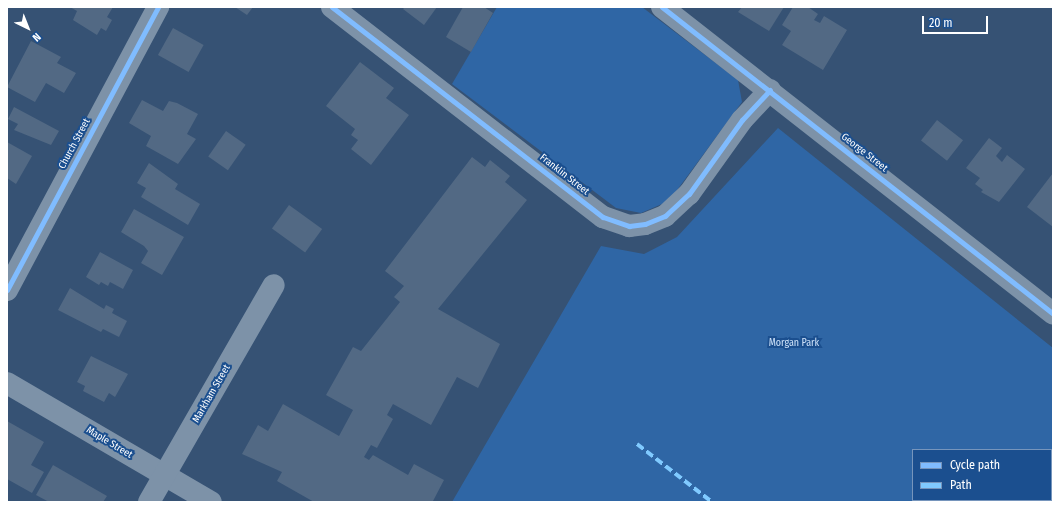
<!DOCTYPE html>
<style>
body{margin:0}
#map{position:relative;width:1060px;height:509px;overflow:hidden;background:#365274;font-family:"Fira Sans Condensed",sans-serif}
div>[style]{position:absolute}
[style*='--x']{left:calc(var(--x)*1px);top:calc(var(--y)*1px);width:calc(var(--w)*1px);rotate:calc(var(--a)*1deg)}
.green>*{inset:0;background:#2f66a5}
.building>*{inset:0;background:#526984;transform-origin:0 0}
.minor>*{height:22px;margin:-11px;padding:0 11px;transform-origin:11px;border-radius:11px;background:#7d92a8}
.quiet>*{height:4px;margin-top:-2px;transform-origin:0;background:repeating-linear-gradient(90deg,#80caff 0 8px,transparent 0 12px)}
.cycleway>*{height:5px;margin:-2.5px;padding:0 2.5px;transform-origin:2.5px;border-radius:2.5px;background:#80bcff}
span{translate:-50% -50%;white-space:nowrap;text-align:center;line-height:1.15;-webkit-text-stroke:4px #1b4f8f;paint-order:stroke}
.street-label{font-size:10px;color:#fff}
.park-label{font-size:10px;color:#cfe3fa}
.frame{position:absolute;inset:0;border:8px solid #fff;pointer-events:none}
.legend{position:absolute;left:912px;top:449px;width:140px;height:52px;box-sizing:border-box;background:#1b4f8f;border:1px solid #7695bc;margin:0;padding:5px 7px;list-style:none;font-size:12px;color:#fff}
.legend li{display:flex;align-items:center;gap:8px;height:20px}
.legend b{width:20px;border:1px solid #7695bc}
.north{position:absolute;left:8px;top:8px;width:40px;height:40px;-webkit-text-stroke:3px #1b4f8f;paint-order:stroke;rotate:137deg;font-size:11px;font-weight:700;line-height:16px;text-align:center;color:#fff}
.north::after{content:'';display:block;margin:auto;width:14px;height:18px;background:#fff;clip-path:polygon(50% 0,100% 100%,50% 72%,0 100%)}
.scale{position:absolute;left:922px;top:16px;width:66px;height:18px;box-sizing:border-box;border:2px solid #fff;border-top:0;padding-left:5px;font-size:12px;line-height:14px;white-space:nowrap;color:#fff;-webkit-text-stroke:3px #1b4f8f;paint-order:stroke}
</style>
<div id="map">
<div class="green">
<div style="clip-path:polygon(497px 7px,642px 7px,738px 80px,742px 102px,669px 201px,641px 213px,616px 208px,452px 84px)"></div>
<div style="clip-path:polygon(evenodd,778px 128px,1053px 348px,1053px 502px,452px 502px,601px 246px,644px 254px,677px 237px,778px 128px,913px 450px,1051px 450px,1051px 500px,913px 500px,913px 450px)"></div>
</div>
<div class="building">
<div style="clip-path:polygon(70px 7px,113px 7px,107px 17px,112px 20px,106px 31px,101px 28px,97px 35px,73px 20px,77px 11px)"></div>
<div style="clip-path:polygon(235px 7px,253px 7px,247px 15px)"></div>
<div style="clip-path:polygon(405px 7px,437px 7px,424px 25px,403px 9px)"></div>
<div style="clip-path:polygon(463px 7px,484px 7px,493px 13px,471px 52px,446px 37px)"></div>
<div style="clip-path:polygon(742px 7px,784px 7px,769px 31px,738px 12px)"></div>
<div style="clip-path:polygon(793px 7px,808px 7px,818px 14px,814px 20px,820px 23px,824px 16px,847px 30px,823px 70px,782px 45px,791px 31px,782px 25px)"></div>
<div style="left:173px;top:28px;width:35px;height:31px;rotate:29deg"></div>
<div style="clip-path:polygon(31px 41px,61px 57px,57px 63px,76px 73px,64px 93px,46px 83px,35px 102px,7px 87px)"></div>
<div style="clip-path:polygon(360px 62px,394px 88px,386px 98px,409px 115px,371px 165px,351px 149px,358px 140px,351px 135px,355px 129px,326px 106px)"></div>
<div style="clip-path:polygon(142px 100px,163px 111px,169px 101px,177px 103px,198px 114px,187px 134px,196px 139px,178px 164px,146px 146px,151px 136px,129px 123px)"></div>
<div style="clip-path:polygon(14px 107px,59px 131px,51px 145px,14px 130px,18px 124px,8px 119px)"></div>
<div style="left:937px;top:120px;width:33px;height:26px;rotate:38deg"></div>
<div style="left:226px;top:131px;width:24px;height:31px;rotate:35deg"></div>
<div style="clip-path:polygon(989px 138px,1002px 148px,996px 156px,1002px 162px,1007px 155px,1025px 169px,999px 202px,981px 192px,983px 190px,975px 184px,980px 178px,966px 168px)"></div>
<div style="clip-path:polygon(7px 142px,32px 156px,16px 184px,7px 178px)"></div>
<div style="clip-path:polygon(472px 157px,485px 167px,490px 160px,510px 176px,505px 182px,527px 200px,438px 309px,500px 344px,478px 388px,457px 377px,431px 425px,393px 404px,387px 415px,393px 419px,377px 448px,371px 445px,364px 457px,369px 460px,373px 455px,408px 475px,414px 464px,444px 480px,433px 501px,426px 502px,314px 502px,277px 481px,282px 472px,242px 454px,258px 425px,268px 431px,283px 404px,339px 436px,353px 410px,326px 395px,353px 347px,361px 351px,400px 302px,394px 297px,404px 286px,385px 271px)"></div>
<div style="clip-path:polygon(149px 163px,178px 184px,175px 189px,200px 204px,188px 225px,141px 197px,146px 188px,137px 183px)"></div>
<div style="clip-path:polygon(1053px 173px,1053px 227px,1027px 207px)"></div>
<div style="left:289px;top:205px;width:41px;height:29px;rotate:36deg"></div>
<div style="clip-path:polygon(134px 209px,184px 237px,162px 275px,141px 263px,148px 251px,144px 246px,121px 232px)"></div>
<div style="clip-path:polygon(100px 252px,133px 270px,123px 289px,110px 282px,108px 286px,101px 282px,99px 285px,86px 277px)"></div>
<div style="clip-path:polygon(70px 288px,104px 309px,106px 305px,114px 309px,112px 313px,127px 321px,119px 337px,103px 329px,101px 332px,58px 310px)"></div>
<div style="clip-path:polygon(91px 356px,128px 374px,115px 397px,109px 393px,104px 402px,83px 391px,85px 386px,77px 382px)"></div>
<div style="clip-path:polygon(7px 421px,44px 442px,31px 465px,44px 472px,32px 493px,7px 479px)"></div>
<div style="clip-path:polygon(53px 465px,107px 496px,103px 502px,49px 502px,36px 495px)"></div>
<div style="clip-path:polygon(1052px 478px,1053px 479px,1053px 502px,1051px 501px)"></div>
</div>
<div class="minor">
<div style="--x:332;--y:7;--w:343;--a:37.8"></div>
<div style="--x:603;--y:217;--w:28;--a:19"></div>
<div style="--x:629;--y:226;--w:16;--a:-7"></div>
<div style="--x:645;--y:224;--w:22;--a:-22"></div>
<div style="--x:665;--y:216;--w:33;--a:-43"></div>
<div style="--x:689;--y:194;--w:91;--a:-54.4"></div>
<div style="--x:742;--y:120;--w:41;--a:-47"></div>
<div style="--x:662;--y:7;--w:497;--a:38.1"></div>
<div style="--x:7;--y:290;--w:321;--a:-61.9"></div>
<div style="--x:7;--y:383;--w:236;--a:30.3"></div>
<div style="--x:149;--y:502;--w:250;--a:-60.1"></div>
</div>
<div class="quiet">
<div style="--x:637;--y:444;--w:95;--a:37.7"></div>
</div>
<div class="cycleway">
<div style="--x:332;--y:7;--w:343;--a:37.8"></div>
<div style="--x:603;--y:217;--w:28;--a:19"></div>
<div style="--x:629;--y:226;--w:16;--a:-7"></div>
<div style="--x:645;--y:224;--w:22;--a:-22"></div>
<div style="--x:665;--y:216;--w:33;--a:-43"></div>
<div style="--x:689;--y:194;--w:91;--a:-54.4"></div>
<div style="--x:742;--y:120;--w:41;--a:-47"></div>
<div style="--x:662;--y:7;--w:497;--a:38.1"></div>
<div style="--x:7;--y:290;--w:321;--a:-61.9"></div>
</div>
<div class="street-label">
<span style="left:75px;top:144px;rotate:-62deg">Church Street</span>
<span style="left:864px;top:153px;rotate:38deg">George Street</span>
<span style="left:564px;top:175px;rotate:38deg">Franklin Street</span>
<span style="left:212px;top:394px;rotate:-60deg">Markham Street</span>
<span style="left:109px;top:443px;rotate:31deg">Maple Street</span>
</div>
<div class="park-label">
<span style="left:794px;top:344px">Morgan Park</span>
</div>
<div class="frame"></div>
<ul class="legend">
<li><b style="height:5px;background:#80bcff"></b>Cycle path</li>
<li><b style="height:5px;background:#80caff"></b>Path</li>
</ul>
<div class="north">N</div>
<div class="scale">20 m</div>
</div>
